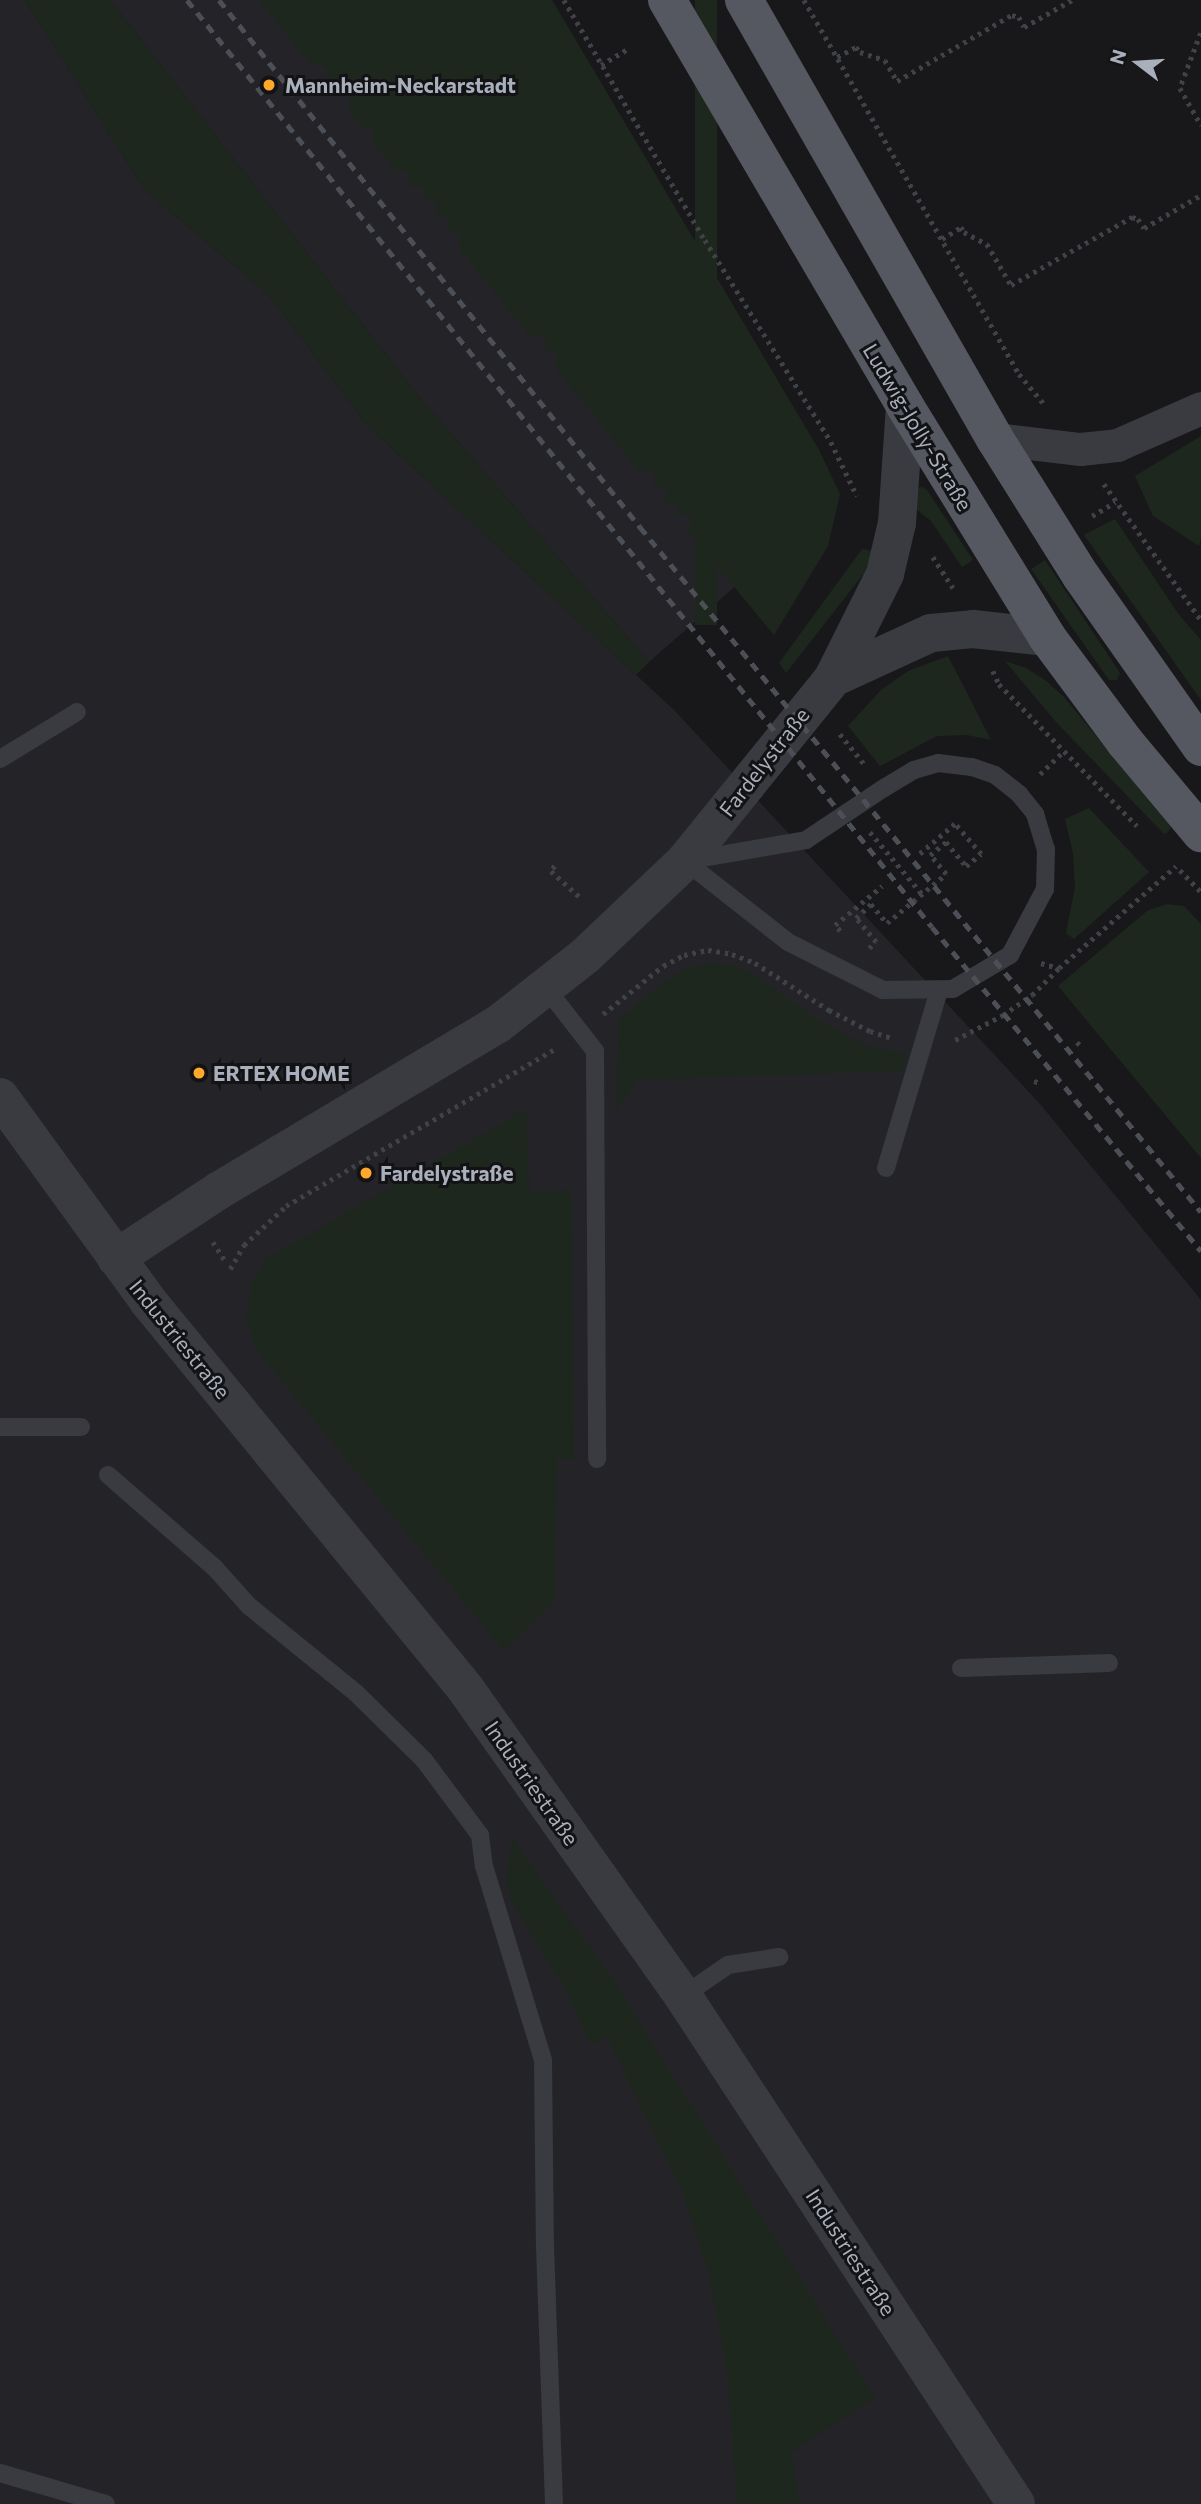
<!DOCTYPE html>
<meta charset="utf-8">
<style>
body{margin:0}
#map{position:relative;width:1201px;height:2504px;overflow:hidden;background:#18181b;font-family:Commissioner,sans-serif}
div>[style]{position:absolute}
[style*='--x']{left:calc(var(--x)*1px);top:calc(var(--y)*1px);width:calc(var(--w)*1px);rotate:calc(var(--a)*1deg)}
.built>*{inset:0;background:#242428}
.green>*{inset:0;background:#1e271e;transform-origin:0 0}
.path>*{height:4.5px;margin-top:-2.25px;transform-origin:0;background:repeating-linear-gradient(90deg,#3f4247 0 3.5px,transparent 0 8.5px)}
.service>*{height:18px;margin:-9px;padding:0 9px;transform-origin:9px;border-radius:9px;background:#393b40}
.minor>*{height:33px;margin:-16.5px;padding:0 16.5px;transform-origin:16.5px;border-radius:16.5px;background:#393b40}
.tertiary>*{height:38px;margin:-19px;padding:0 19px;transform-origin:19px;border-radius:19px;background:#393b40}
.primary>*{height:38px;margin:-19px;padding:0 19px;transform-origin:19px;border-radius:19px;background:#555860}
.rail>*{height:5px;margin-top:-2.5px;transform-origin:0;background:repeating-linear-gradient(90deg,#4c4f56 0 9px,transparent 0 16px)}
.dots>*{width:19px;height:19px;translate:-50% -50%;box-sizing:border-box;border:4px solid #131316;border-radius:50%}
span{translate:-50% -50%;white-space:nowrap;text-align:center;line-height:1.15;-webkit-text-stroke:6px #131316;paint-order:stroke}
.poi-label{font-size:21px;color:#a9b0bc;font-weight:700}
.left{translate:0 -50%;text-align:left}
.street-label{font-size:21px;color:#a9b0bc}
.north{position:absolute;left:1103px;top:28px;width:70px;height:70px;-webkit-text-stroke:5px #131316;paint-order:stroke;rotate:287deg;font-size:19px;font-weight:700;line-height:28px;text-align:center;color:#a9b0bc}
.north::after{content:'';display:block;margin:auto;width:24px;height:32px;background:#a9b0bc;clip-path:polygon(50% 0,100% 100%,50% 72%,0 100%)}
</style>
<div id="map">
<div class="built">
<div style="clip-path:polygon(0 0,25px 0,145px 190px,269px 295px,367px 425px,675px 711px,1040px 1104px,1201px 1300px,1201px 2504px,0 2504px)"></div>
<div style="clip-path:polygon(110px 0,284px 0,748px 575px,649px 662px,419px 397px)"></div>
</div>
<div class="green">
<div style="clip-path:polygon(25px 0,110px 0,419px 397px,649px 662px,636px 675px,367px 425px,269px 295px,145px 190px)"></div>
<div style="clip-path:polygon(259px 0,552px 0,819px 450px,840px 494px,828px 546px,774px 635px,688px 531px,691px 524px,689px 517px,683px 514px,675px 516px,679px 510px,677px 504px,664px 502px,668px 495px,666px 488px,659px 485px,652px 487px,655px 480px,654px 473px,647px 469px,640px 472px,554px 366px,558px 360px,556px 353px,550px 349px,542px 351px,546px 345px,544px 338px,537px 334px,531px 337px,458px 247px,461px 240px,459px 233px,453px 230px,446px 232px,449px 225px,447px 218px,441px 215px,433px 217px,437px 210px,435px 203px,428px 200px,422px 202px,425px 195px,423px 188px,409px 186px,410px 174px,404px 171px,398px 173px,373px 142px,374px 130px,369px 127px,362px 128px,348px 111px,352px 105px,350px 98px,344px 94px,336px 97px,340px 90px,338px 83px,331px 79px,324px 82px,328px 75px,326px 68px,319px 65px,313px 67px)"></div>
<div style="left:695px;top:0;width:22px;height:625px"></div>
<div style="clip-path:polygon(1201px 436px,1201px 537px,1199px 546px,1153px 516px,1135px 476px)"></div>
<div style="clip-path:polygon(922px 487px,927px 490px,973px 560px,962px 567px,931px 521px,916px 509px,918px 488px)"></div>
<div style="clip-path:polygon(1115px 519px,1179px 615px,1201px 640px,1201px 700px,1084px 535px)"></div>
<div style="clip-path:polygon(862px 549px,873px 551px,865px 572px,786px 673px,779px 663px)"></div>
<div style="clip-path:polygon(1045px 560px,1120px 673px,1117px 680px,1109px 680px,1031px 569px)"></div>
<div style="clip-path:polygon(948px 656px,991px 740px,967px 735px,937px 736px,880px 766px,848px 726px,881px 690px,908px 671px)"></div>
<div style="clip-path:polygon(1005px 661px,1026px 668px,1045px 680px,1064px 697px,1171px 827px,1168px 832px,1164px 834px,1056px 722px)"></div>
<div style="clip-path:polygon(1089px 808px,1149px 872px,1074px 939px,1066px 933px,1075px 887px,1073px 853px,1065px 819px)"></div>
<div style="clip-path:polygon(1166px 904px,1184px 906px,1201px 924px,1201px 1158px,1058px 986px,1147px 911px)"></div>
<div style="clip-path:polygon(708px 963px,728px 964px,751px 973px,820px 1021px,863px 1044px,907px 1055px,902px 1071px,637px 1080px,616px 1112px,619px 1019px,669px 978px,688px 968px)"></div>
<div style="clip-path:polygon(526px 1109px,530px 1192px,572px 1190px,574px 1459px,557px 1459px,555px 1600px,504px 1651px,255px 1348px,246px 1321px,251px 1284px,268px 1258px)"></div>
<div style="clip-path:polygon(512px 1838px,611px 1977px,875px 2398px,791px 2453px,800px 2504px,737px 2504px,727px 2372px,709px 2275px,683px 2193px,607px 2037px,591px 2045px,564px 1986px,511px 1901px,506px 1881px)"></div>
</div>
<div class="path">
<div style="--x:564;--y:0;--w:278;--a:59.6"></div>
<div style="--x:705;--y:240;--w:238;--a:58"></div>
<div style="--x:831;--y:442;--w:60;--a:64.3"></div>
<div style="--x:804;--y:0;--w:431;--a:60.1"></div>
<div style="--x:1019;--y:374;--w:39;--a:50"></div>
<div style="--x:1201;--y:33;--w:59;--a:110.9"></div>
<div style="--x:1180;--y:88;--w:43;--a:60.4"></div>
<div style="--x:837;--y:57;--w:21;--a:-28"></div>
<div style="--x:856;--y:47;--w:6;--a:51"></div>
<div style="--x:860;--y:52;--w:26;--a:18"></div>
<div style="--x:885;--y:60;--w:24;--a:60"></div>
<div style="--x:897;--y:81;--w:133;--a:-29.9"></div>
<div style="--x:1012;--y:15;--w:7;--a:16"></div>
<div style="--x:1019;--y:17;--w:11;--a:63"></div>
<div style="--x:1024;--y:27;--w:55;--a:-29.4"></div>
<div style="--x:601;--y:65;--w:31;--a:-31"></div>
<div style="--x:942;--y:239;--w:22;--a:-32"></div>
<div style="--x:961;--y:227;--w:6;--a:59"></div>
<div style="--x:964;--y:232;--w:26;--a:28"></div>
<div style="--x:987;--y:244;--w:48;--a:59.7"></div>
<div style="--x:1011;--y:285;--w:139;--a:-29.3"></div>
<div style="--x:1132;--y:217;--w:6;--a:18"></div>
<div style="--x:1138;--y:219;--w:11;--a:56"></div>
<div style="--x:1144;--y:228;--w:66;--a:-30.1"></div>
<div style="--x:1104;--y:484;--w:167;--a:54.5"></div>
<div style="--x:1092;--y:516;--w:27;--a:-31"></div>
<div style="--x:933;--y:557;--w:37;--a:57"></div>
<div style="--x:993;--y:671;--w:14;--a:65"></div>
<div style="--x:999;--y:684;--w:198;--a:45.8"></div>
<div style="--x:840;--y:734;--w:40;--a:51"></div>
<div style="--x:1040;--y:774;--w:33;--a:-44"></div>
<div style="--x:870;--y:832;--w:81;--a:50"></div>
<div style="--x:555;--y:866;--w:6;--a:129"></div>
<div style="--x:551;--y:871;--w:42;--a:42.1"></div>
<div style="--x:1180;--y:870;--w:30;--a:46"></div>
<div style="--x:840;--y:931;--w:8;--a:-130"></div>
<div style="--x:835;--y:925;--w:61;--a:-39.7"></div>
<div style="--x:869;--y:948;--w:9;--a:-41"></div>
<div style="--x:876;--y:942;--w:31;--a:-130"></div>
<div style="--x:856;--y:918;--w:21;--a:-43"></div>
<div style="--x:871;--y:904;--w:25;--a:50"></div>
<div style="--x:887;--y:923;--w:77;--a:-39.7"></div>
<div style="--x:946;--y:874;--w:25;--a:-130"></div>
<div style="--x:930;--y:855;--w:21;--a:-39"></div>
<div style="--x:946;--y:842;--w:31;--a:50"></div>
<div style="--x:966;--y:866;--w:19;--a:-39"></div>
<div style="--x:981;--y:854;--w:40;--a:-131"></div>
<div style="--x:955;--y:824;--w:46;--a:139.4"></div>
<div style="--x:1041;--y:963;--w:19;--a:16"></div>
<div style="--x:1059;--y:968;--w:155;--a:-41.1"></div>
<div style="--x:603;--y:1014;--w:77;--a:-38.7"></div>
<div style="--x:663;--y:966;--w:24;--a:-28"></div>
<div style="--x:684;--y:955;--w:25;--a:-12"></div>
<div style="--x:708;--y:950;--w:24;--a:9"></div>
<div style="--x:732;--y:954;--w:25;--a:21"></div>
<div style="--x:755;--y:963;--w:88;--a:32.4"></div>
<div style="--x:829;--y:1010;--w:46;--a:27.1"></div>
<div style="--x:870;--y:1031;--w:23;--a:18"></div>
<div style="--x:955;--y:1040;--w:54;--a:-27.5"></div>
<div style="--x:1003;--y:1015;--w:35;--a:-35"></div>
<div style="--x:1032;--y:995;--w:38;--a:-45"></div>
<div style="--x:1077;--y:1042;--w:7;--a:45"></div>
<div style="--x:303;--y:1067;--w:17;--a:57"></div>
<div style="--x:1034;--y:1081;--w:6;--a:18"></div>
<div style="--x:213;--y:1242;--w:24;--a:57"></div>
<div style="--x:230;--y:1269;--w:28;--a:-60"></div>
<div style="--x:244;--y:1245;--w:57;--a:-42.9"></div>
<div style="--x:286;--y:1206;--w:313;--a:-30.3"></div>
</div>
<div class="service">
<div style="--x:0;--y:759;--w:90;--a:-31.4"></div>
<div style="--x:938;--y:763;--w:34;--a:7"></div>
<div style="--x:972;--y:767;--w:24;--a:19"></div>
<div style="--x:995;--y:775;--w:31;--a:38"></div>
<div style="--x:1019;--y:794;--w:26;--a:51"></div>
<div style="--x:1035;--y:814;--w:37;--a:73"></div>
<div style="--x:1046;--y:849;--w:40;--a:91.4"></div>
<div style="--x:1045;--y:889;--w:75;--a:117.9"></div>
<div style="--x:1010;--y:955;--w:66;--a:149.2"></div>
<div style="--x:953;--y:989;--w:70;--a:179.2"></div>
<div style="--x:883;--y:990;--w:106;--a:-153.2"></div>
<div style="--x:788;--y:942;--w:131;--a:-141.8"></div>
<div style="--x:685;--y:861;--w:123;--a:-9.8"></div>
<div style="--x:806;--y:840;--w:94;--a:-33.7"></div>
<div style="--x:884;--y:788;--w:35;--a:-31"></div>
<div style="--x:914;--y:770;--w:25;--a:-16"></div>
<div style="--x:546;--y:988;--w:80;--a:52.1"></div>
<div style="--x:595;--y:1051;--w:408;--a:89.7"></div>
<div style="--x:886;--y:1168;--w:186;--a:-73.4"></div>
<div style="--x:0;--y:1427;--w:81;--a:0"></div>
<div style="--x:108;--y:1475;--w:140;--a:41"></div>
<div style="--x:214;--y:1567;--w:52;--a:48.1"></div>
<div style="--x:249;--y:1606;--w:138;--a:39.1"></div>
<div style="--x:356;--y:1693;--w:95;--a:44.6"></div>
<div style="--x:424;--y:1760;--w:94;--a:53.3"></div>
<div style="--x:480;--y:1835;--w:31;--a:83"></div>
<div style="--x:484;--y:1866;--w:203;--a:73.1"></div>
<div style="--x:543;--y:2060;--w:186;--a:89.4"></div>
<div style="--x:545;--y:2246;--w:258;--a:88"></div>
<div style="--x:961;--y:1668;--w:148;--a:-1.9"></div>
<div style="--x:683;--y:1996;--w:55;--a:-34.6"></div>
<div style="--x:728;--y:1965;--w:52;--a:-8.9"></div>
<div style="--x:0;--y:2473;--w:110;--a:16.3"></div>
</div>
<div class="minor">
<div style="--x:995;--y:439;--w:86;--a:6.7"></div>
<div style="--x:1080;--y:449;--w:37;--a:-6"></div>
<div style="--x:1117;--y:445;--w:92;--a:-23.8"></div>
</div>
<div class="tertiary">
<div style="--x:833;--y:678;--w:108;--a:-24.7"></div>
<div style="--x:931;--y:633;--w:42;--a:-5.4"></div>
<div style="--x:973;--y:629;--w:74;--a:6.2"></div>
<div style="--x:0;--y:1097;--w:252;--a:54"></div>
<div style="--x:148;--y:1301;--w:500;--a:50.68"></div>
<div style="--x:465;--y:1688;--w:377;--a:54.7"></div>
<div style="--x:683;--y:1996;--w:607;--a:56.75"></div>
<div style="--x:116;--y:1258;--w:122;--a:-33.3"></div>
<div style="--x:218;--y:1191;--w:325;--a:-30.8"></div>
<div style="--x:497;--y:1025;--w:112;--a:-38.1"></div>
<div style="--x:585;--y:956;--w:138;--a:-43.5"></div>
<div style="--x:685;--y:861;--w:235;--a:-51"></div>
<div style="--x:833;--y:678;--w:116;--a:-63.4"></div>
<div style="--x:885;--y:574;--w:52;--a:-76.8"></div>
<div style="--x:897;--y:523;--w:117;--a:-86.1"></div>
</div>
<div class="primary">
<div style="--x:667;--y:0;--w:471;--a:59.6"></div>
<div style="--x:905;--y:406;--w:271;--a:58.4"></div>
<div style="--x:1047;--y:637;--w:131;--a:53.4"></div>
<div style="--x:1125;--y:742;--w:119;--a:50.1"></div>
<div style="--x:744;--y:0;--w:506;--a:60.24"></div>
<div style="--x:995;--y:439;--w:162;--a:57.9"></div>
<div style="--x:1081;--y:576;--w:209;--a:54.9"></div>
</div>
<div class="rail">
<div style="--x:187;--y:0;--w:1189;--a:51.21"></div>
<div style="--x:932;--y:927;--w:421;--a:50.3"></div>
<div style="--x:219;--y:0;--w:675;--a:51.38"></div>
<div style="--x:640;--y:527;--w:885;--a:50.68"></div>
</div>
<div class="dots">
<div style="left:269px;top:85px;background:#ffa82c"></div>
<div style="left:199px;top:1073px;background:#ffa82c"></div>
<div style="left:366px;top:1173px;background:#ffa82c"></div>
</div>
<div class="poi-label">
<span class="left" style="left:285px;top:85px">Mannheim-Neckarstadt</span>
<span class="left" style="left:213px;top:1073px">ERTEX HOME</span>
<span class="left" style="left:380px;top:1173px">Fardelystraße</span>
</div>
<div class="street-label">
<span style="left:918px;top:427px;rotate:59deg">Ludwig-Jolly-Straße</span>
<span style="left:764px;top:762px;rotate:-52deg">Fardelystraße</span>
<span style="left:180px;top:1339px;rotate:51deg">Industriestraße</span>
<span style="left:532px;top:1783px;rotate:55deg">Industriestraße</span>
<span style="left:851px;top:2252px;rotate:57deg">Industriestraße</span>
</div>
<div class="north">N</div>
</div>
